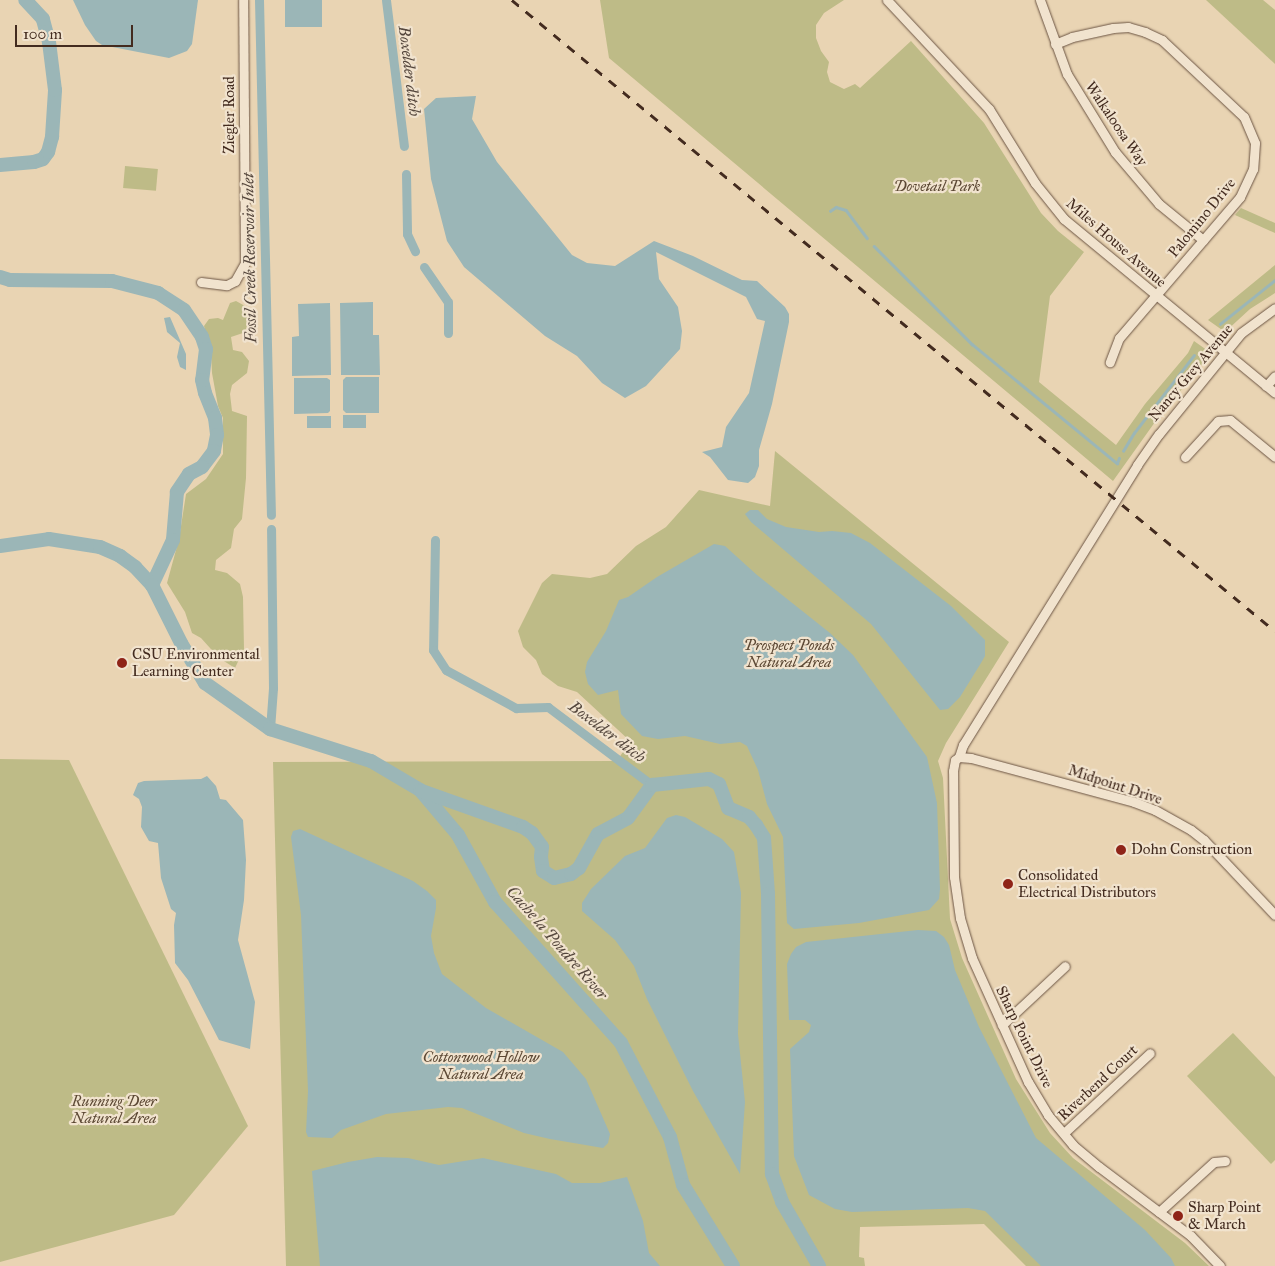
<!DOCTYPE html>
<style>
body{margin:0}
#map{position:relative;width:1275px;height:1266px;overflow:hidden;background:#e9d4b3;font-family:"IM FELL Great Primer",serif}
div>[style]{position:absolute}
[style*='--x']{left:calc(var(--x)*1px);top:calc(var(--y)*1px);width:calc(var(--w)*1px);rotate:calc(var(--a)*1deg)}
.green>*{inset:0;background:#bebb87;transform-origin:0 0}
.water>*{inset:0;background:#9bb6b7;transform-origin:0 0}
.stream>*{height:2.5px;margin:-1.25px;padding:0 1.25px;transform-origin:1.25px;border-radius:1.25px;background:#9bb6b7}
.canal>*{height:9px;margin:-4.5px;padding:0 4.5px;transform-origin:4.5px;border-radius:4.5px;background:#9bb6b7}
.river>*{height:14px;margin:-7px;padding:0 7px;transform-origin:7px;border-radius:7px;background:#9bb6b7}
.roads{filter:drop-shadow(0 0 1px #6c5544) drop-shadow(0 0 1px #6c5544)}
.minor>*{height:9px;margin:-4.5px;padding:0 4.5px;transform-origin:4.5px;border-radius:4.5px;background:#f1e3ce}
.rail>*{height:2.5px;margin-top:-1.25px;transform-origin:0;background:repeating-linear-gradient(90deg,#432b1f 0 9px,transparent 0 18px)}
.dots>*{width:14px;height:14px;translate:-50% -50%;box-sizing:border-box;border:2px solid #f1e3ce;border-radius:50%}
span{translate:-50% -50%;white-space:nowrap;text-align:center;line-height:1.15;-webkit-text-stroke:4.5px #f1e3ce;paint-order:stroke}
.street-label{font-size:15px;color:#432b1f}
.park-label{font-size:15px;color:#5c4834;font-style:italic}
.poi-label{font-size:15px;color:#432b1f}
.left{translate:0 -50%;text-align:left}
.water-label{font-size:16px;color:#55473d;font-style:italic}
.scale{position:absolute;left:15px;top:25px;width:118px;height:22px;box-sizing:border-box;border:2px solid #432b1f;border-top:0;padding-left:6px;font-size:15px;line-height:18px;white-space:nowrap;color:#432b1f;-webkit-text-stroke:4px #f1e3ce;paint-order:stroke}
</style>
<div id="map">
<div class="green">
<div style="clip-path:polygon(600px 0,844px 0,824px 13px,816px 25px,816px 38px,821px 51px,829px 62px,827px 72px,830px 82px,844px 89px,855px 84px,860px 88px,911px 41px,984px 123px,1041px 213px,1058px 231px,1084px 252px,1050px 296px,1039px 382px,1116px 445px,1145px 404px,1188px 353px,1194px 341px,1211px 353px,1155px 422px,1113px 481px,609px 58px)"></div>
<div style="clip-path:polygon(1206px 0,1263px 0,1275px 10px,1275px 64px)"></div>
<div style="left:125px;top:166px;width:33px;height:22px;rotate:5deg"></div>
<div style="clip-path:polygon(1241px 208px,1275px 223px,1275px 233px,1235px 215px)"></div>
<div style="clip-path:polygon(1275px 265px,1275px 293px,1250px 309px,1225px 332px,1208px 320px)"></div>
<div style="clip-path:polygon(236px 301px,245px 306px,248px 318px,246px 332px,231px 337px,233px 350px,242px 352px,249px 361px,247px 373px,232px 385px,230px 394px,232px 411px,247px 416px,246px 478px,242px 519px,234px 529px,231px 548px,216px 560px,215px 570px,227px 573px,240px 584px,243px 597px,244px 649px,235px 668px,219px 658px,201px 638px,192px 633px,185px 612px,167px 583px,179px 539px,186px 494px,206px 479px,223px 454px,223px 418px,218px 406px,212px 373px,211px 353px,204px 326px,209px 319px,218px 318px,223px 320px,230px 303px)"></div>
<div style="clip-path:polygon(775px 451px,1009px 642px,946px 743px,938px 761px,943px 778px,950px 919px,962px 958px,1016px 1079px,1050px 1133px,1073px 1158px,1185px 1243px,1209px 1266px,1026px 1266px,984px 1224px,860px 1227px,859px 1257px,864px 1258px,865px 1266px,286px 1266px,273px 762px,617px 761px,630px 741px,577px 692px,558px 686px,542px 674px,536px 660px,523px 647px,518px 631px,542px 583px,552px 574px,590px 578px,607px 574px,636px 546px,666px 527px,699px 490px,770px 506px)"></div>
<div style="clip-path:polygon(0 759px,69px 760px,248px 1126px,174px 1215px,0 1262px)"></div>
<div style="clip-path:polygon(1233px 1033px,1275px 1077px,1275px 1160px,1271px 1164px,1187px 1076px)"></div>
</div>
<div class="water">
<div style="clip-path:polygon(73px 0,198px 0,192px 44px,187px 51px,169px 58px,102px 45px,96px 41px,85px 25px)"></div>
<div style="left:285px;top:0;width:37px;height:27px"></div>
<div style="clip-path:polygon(476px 96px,472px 119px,497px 162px,572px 255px,587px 263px,615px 266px,654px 241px,693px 256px,742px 280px,757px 281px,785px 307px,789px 314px,789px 322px,772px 404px,759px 450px,759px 466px,755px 477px,748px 483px,728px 480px,710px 457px,702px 452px,722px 447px,726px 427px,749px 393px,765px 321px,757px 319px,746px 297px,656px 252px,659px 279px,678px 307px,682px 331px,680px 349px,646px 386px,625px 398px,602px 383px,577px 356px,545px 336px,464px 267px,447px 241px,431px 179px,424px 109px,436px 98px)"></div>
<div style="clip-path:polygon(373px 302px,373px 335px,379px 335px,380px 375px,341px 375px,340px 303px)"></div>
<div style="clip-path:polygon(330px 303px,331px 375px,292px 376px,292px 337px,299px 336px,298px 304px)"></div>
<div style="clip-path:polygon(170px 317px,186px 354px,186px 370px,180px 367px,177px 357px,180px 343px,167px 332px,166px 327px,164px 318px)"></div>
<div style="clip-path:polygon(346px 377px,379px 377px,379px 413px,346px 413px,343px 410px,343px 380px)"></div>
<div style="clip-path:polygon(294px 378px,327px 378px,330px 380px,330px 411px,328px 413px,294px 414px)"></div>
<div style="left:343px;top:415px;width:23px;height:13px"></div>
<div style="left:307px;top:416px;width:24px;height:12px"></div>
<div style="clip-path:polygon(750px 510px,758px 510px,767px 519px,786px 527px,819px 532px,832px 531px,851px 533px,870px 543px,951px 606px,985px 640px,985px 656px,981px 663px,960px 697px,948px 709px,940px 710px,871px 624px,751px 522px,745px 514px)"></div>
<div style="clip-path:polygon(714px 544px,725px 546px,757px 575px,830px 633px,853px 655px,927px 757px,937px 803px,940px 889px,939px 899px,929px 910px,859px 923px,794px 929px,787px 923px,783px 837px,767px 804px,758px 770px,747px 746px,740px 742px,720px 744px,685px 736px,658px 739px,642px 736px,621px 714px,618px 690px,598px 695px,588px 684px,585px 672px,587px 662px,606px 631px,619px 600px,628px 597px,657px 577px)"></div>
<div style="clip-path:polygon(207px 776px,216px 786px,220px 799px,226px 800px,243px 820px,246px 860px,244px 900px,238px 940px,255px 1002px,250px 1049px,219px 1040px,188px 980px,175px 963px,174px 925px,176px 913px,171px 909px,161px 878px,158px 843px,149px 841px,141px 827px,142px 807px,139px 799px,133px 795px,138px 783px,144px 781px,201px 779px)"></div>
<div style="clip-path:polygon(676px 815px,685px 817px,722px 839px,734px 852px,741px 893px,738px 1034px,745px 1102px,740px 1174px,693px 1091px,647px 999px,634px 966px,615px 940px,582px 911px,582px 903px,591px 889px,625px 856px,645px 848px,667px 818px)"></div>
<div style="clip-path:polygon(300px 829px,413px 881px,427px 891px,436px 900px,436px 908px,431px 936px,434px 953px,442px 974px,486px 1008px,563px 1052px,586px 1079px,610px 1134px,608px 1143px,603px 1148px,550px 1139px,524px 1133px,462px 1108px,448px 1107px,386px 1114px,341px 1130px,332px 1138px,308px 1137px,306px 1132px,308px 1091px,301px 915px,291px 837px,293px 831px)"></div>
<div style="clip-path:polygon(918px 930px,936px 931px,944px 937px,949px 945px,955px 970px,979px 1027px,1036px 1138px,1145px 1230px,1171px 1258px,1175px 1266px,1041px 1266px,985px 1211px,968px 1208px,852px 1212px,835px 1209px,809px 1195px,794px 1156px,790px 1049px,809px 1032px,811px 1025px,805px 1020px,789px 1020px,787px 964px,791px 954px,796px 947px,806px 942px)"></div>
<div style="clip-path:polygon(377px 1157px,408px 1158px,439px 1165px,483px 1158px,556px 1174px,572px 1183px,600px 1183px,627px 1177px,643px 1221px,649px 1253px,660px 1266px,320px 1266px,312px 1171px,348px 1162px)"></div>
</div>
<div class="stream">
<div style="--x:830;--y:211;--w:7;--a:-34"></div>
<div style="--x:836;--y:207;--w:10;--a:17"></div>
<div style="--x:846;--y:210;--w:35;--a:53"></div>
<div style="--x:874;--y:246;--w:139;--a:45"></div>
<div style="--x:972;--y:344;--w:188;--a:39.4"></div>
<div style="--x:1117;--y:463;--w:5;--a:-68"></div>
<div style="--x:1220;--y:324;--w:70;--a:-38.7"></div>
<div style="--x:1123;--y:451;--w:21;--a:-59"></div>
<div style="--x:1134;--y:433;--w:98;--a:-52.4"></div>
</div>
<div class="canal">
<div style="--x:259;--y:0;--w:515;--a:88.67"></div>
<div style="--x:386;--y:0;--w:147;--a:83"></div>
<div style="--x:406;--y:174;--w:60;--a:89"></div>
<div style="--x:407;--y:234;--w:19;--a:65"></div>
<div style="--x:424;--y:267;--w:42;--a:55.6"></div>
<div style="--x:448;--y:302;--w:31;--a:90"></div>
<div style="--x:435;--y:540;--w:110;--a:91"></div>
<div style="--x:433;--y:650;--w:24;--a:57"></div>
<div style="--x:446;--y:670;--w:80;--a:28.5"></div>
<div style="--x:516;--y:708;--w:32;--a:-2"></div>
<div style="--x:548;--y:707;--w:130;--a:36.9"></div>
<div style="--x:270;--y:729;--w:41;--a:-85.8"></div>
<div style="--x:273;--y:688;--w:159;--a:-90.7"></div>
</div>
<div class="river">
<div style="--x:0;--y:165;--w:34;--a:-5"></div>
<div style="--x:34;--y:162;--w:9;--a:-18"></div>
<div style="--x:43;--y:159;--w:9;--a:-54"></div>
<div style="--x:48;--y:152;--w:16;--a:-75"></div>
<div style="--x:52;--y:137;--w:47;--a:-86.3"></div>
<div style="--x:55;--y:90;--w:48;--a:-97.1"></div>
<div style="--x:49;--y:42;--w:24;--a:-105"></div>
<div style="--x:43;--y:19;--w:26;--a:-133"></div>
<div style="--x:0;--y:277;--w:10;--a:17"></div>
<div style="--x:10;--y:280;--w:102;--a:0.6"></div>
<div style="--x:112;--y:281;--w:48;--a:14.6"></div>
<div style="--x:158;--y:293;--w:31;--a:33"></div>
<div style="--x:184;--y:310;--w:32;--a:56"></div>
<div style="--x:202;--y:337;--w:13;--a:72"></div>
<div style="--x:206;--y:349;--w:31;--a:97"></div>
<div style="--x:202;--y:380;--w:13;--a:77"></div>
<div style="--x:205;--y:393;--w:27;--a:68"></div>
<div style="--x:215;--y:418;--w:17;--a:83"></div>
<div style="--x:217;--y:435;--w:16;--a:101"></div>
<div style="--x:214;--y:451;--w:20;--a:127"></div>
<div style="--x:202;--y:467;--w:15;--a:152"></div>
<div style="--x:189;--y:474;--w:22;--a:124"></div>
<div style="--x:177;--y:492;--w:48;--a:94.8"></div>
<div style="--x:173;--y:540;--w:50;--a:115"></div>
<div style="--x:0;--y:546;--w:49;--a:-8.1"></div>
<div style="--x:49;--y:539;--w:52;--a:8.9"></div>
<div style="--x:100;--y:547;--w:22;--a:24"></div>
<div style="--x:120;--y:556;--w:19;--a:36"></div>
<div style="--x:135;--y:567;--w:25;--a:47"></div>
<div style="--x:152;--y:585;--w:65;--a:63.4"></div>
<div style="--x:181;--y:643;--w:47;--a:59"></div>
<div style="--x:205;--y:683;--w:80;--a:35.3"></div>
<div style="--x:270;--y:729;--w:106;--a:17.6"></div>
<div style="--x:371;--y:761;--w:57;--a:30.6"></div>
<div style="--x:420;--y:790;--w:59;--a:49.8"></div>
<div style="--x:458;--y:835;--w:77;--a:61.1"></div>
<div style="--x:495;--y:902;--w:189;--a:48.2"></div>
<div style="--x:621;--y:1043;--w:106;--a:62.5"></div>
<div style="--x:670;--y:1137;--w:50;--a:74.8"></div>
<div style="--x:683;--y:1185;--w:95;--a:58.3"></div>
<div style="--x:422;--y:791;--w:107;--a:19.6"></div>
<div style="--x:523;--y:827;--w:11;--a:34"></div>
<div style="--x:532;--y:833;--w:17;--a:54"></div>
<div style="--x:542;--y:847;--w:10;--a:96"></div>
<div style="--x:541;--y:857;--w:14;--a:82"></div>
<div style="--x:543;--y:871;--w:13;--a:32"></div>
<div style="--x:554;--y:878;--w:17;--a:-13"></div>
<div style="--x:571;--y:874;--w:10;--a:-37"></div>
<div style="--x:579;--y:868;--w:39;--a:-61"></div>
<div style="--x:598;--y:834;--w:34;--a:-28"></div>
<div style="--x:628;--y:818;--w:41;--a:-54"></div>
<div style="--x:652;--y:785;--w:57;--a:-6"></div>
<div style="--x:709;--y:779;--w:11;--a:27"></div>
<div style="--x:719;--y:784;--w:26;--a:69"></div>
<div style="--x:728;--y:808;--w:23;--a:23"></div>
<div style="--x:749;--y:817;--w:11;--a:49"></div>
<div style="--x:756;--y:825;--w:15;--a:58"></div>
<div style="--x:764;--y:838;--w:56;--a:85.9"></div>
<div style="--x:768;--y:894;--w:280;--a:89.2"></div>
<div style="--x:772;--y:1174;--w:30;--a:70"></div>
<div style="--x:782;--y:1202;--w:74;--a:60"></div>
</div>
<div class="roads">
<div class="minor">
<div style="--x:887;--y:0;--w:149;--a:46.9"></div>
<div style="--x:989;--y:109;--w:87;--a:58.1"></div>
<div style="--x:1035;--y:183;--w:46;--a:51.1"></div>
<div style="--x:1064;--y:219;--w:273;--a:39.5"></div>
<div style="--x:1040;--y:0;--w:79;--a:70"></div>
<div style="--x:1067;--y:74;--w:92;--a:58.4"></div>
<div style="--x:1115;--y:152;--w:68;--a:49.8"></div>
<div style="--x:1159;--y:204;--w:57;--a:39.3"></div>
<div style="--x:1055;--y:44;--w:18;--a:-22"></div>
<div style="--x:1072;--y:37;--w:42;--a:-12.4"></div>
<div style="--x:1113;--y:28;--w:15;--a:-4"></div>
<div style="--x:1128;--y:27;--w:18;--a:16"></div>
<div style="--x:1145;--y:32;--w:19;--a:25"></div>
<div style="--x:1162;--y:40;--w:112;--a:43.2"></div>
<div style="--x:1244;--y:117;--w:28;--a:67"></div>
<div style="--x:1255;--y:143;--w:26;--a:94"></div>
<div style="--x:1253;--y:169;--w:31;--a:115"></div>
<div style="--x:1240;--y:197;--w:186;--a:130.6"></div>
<div style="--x:1119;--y:338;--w:26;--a:111"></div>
<div style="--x:201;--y:282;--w:26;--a:7"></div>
<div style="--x:227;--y:285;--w:9;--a:-27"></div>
<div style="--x:235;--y:281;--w:21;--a:-61"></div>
<div style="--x:245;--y:263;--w:263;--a:-90.4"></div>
<div style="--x:1266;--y:386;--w:13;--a:-48"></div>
<div style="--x:1185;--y:457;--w:49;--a:-47.5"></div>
<div style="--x:1218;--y:421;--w:12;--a:-5"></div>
<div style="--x:1230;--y:420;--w:58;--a:39.4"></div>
<div style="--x:959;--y:757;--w:13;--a:-72"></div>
<div style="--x:963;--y:745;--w:330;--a:-58.1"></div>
<div style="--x:1137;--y:465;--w:38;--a:-55"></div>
<div style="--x:1159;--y:434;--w:130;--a:-50.9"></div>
<div style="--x:1241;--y:333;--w:42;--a:-36.3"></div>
<div style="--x:1002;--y:1025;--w:86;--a:-43.1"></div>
<div style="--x:1064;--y:1133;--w:117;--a:-42.9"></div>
<div style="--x:1159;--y:1212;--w:74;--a:-42.3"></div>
<div style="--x:1214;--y:1162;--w:11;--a:-5"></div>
<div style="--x:1220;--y:1266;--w:42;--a:-134"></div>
<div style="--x:1191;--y:1236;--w:115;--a:-143.1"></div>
<div style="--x:1099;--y:1167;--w:34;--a:-140"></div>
<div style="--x:1073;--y:1145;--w:39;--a:-130"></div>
<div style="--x:1048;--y:1115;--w:39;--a:-121"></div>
<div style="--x:1028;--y:1082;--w:136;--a:-114.3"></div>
<div style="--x:972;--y:958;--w:42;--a:-106.7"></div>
<div style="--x:960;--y:918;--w:41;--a:-98.3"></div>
<div style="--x:954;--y:877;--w:106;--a:-90.5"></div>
<div style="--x:953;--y:771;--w:11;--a:-80"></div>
<div style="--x:955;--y:760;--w:5;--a:-37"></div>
<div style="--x:959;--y:757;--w:12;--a:5"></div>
<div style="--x:971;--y:758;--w:169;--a:15.1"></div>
<div style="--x:1134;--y:802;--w:22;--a:21"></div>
<div style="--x:1155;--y:810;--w:41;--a:29.1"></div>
<div style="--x:1191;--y:830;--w:16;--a:38"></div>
<div style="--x:1204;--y:840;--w:103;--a:46.6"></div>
</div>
</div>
<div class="rail">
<div style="--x:512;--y:0;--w:990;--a:39.59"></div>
</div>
<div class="dots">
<div style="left:122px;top:663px;background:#8f2418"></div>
<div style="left:1121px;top:850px;background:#8f2418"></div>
<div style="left:1008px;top:884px;background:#8f2418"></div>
<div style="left:1178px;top:1216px;background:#8f2418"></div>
</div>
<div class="street-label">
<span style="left:230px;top:115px;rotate:-90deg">Ziegler Road</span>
<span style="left:1116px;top:124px;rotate:56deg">Walkaloosa Way</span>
<span style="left:1202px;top:218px;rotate:-51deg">Palomino Drive</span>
<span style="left:1116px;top:243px;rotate:41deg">Miles House Avenue</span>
<span style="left:1191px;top:373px;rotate:-50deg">Nancy Grey Avenue</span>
<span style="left:1115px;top:785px;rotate:18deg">Midpoint Drive</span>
<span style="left:1024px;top:1037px;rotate:64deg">Sharp Point Drive</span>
<span style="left:1098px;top:1083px;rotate:-43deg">Riverbend Court</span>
</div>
<div class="park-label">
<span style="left:937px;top:187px">Dovetail Park</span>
<span style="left:789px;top:654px">Prospect Ponds<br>Natural Area</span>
<span style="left:481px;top:1066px">Cottonwood Hollow<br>Natural Area</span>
<span style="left:114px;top:1110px">Running Deer<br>Natural Area</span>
</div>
<div class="poi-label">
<span class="left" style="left:132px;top:663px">CSU Environmental<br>Learning Center</span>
<span class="left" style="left:1131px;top:850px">Dohn Construction</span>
<span class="left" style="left:1018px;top:884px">Consolidated<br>Electrical Distributors</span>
<span class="left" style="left:1188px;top:1216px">Sharp Point<br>&amp; March</span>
</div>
<div class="water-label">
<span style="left:409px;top:71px;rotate:83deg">Boxelder ditch</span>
<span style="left:250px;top:258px;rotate:-91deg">Fossil Creek Reservoir Inlet</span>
<span style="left:607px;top:732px;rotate:37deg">Boxelder ditch</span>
<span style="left:557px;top:943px;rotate:49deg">Cache la Poudre River</span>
</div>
<div class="scale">100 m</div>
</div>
